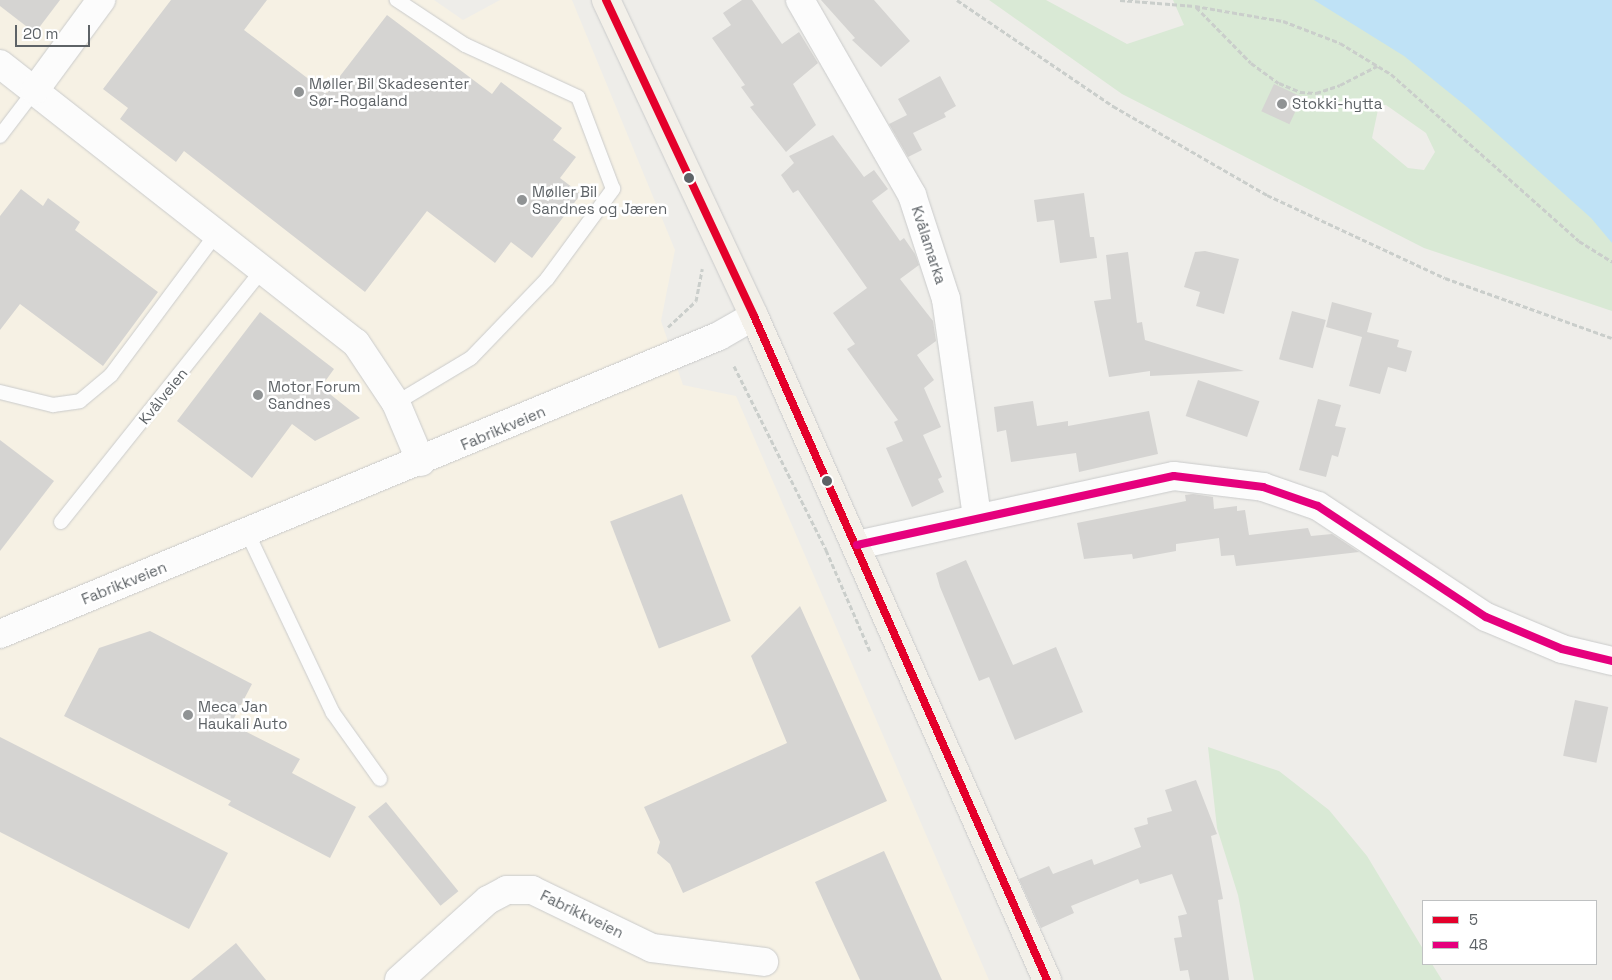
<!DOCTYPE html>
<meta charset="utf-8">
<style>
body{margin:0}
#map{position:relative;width:1612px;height:980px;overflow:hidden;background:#eeede9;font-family:"Space Grotesk",sans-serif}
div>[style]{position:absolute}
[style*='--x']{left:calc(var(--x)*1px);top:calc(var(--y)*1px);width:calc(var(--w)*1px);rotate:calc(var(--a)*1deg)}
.commercial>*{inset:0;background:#f6f1e4}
.green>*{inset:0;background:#d9e9d5}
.water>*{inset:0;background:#bfe2f6}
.building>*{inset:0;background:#d5d4d2;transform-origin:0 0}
.path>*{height:3px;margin-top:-1.5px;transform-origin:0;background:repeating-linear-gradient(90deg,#cacecb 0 5px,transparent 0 7.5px)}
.roads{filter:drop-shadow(0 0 1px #cacbcb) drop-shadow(0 0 1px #cacbcb)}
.service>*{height:14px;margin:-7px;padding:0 7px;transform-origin:7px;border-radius:7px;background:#fcfcfc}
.minor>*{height:28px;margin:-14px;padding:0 14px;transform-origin:14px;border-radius:14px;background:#fcfcfc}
.primary>*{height:28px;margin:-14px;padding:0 14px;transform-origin:14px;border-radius:14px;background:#f3f0e9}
.bus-1>*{height:8px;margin:-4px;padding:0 4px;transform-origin:4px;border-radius:4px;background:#e4002b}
.bus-2>*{height:8px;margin:-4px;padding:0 4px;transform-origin:4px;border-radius:4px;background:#e5007d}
.dots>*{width:14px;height:14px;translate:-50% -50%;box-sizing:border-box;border:2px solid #fff;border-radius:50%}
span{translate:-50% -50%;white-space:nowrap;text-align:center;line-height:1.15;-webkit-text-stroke:5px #fff;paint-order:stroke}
.poi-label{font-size:15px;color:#5e6367}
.left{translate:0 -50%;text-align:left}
.street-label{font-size:15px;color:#5e6367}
.legend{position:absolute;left:1422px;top:900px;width:175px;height:65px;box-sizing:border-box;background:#fff;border:1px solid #bfc1c2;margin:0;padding:6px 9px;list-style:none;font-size:15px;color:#5e6367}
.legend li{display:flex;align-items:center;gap:10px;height:25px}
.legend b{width:25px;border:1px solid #bfc1c2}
.scale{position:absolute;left:15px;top:25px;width:75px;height:22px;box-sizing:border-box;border:2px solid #5e6367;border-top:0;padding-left:6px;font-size:15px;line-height:18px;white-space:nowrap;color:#5e6367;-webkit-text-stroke:4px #fff;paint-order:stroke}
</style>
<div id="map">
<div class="commercial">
<div style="clip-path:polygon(0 0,434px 0,463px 20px,500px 0,572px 0,675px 250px,661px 321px,683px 385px,736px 396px,989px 980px,0 980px)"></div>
</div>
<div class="green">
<div style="clip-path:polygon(evenodd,989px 0,1046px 0,1127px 44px,1184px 25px,1173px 0,1612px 0,1612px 311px,1424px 248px,1122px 94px,989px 0,1379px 105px,1386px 105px,1426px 133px,1435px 152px,1424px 170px,1408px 168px,1372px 138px,1379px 105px)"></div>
<div style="clip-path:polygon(1208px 747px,1279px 771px,1329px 810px,1367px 856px,1423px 949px,1423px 964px,1432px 964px,1442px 980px,1254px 980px,1238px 895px,1217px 828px)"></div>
</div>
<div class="water">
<div style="clip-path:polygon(1314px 0,1612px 0,1612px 243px,1591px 218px,1467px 107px,1404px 56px)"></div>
</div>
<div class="building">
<div style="clip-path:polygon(0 0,60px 0,35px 33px,0 6px)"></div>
<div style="clip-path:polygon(171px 0,267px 0,244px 30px,327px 93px,387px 15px,492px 94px,501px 82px,562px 128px,553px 140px,576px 157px,560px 178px,581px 194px,532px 258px,511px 242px,495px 263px,427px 211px,365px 292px,184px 151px,176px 162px,120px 119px,128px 108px,103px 89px)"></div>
<div style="clip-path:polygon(742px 0,752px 0,782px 44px,799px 32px,818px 63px,793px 84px,816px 125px,786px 152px,750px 107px,754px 105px,741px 87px,745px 85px,712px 38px,731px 25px,723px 13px)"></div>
<div style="clip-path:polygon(821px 0,874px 0,910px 41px,881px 67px,852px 40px,855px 38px)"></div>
<div style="clip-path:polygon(940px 76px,956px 106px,944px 113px,946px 117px,913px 133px,922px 150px,908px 157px,889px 124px,907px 115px,898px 99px)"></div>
<div style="left:1274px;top:84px;width:31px;height:30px;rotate:25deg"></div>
<div style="clip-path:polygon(833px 135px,864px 177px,874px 170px,888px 189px,872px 201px,900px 241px,904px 238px,915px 254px,919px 265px,900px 279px,933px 321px,936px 341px,917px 355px,934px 380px,924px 388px,941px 427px,923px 435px,942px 477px,938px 479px,944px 492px,912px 507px,886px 448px,903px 441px,894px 422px,898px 420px,847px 349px,855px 344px,833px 313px,867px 288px,798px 190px,793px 193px,781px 175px,794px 163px,789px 156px)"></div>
<div style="clip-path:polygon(21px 189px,43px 206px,48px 198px,80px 222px,75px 230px,158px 292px,103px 366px,20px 304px,0 330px,0 216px)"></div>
<div style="clip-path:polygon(1084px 193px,1090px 237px,1094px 237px,1097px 258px,1060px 263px,1054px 220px,1037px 222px,1034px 200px)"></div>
<div style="clip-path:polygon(1205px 251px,1239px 259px,1224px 314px,1196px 306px,1200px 292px,1184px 287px,1195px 252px)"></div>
<div style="clip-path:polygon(1128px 252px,1137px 323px,1142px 322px,1145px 340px,1244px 371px,1150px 376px,1150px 371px,1109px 377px,1094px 301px,1111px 299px,1106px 255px)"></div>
<div style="clip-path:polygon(1332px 302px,1372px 313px,1367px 332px,1399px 340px,1397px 347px,1412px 351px,1406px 372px,1388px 367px,1380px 394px,1349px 386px,1362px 337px,1326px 327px)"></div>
<div style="left:1292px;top:311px;width:35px;height:50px;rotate:15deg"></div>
<div style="clip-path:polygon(260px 312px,334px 369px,321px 387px,360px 418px,315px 441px,292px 424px,252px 478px,177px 421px)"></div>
<div style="left:1198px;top:380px;width:65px;height:38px;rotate:19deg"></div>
<div style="clip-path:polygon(1318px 399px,1341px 405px,1335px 426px,1346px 428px,1338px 457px,1332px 455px,1326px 477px,1299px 470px)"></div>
<div style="clip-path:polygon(1033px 401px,1037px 426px,1068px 421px,1068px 426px,1149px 411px,1158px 454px,1079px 472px,1076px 453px,1011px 462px,1006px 430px,997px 432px,994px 407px)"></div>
<div style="clip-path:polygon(0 440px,54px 481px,0 551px)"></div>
<div style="left:682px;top:494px;width:136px;height:77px;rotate:69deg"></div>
<div style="clip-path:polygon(1193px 494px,1213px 497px,1214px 509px,1237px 506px,1237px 511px,1245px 510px,1249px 535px,1308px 528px,1311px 536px,1332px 534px,1359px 552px,1236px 566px,1234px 555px,1221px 556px,1219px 538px,1176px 544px,1176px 551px,1133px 559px,1132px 554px,1084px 559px,1077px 523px,1186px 501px,1185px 495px)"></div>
<div style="clip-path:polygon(966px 560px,1013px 665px,1056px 647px,1083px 712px,1015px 740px,989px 677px,979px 681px,940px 587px,936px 573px)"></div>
<div style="clip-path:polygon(800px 606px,887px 801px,683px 893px,670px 864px,657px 853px,660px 842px,644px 807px,787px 743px,751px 656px)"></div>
<div style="clip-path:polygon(150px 631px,252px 684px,231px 724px,300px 759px,292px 773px,356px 807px,330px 858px,228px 805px,231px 801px,64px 716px,99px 648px)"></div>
<div style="left:1575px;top:700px;width:34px;height:57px;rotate:12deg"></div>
<div style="clip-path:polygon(0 737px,228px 853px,189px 929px,0 832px)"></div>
<div style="clip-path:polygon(1196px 780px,1217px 834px,1211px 836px,1223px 899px,1218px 900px,1229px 980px,1190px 980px,1188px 970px,1180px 971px,1174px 938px,1182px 937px,1178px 916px,1187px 914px,1172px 874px,1140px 884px,1138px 879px,1071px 906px,1074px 913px,1041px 928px,1019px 879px,1049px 866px,1053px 874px,1092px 859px,1094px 865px,1141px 847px,1134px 828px,1148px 824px,1147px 818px,1172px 811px,1165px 790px)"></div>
<div style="left:386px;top:802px;width:115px;height:23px;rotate:51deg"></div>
<div style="clip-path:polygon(884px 851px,942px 980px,860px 980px,834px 924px,815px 882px)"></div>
<div style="clip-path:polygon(236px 943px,266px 980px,191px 980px)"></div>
</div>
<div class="path">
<div style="--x:957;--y:0;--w:189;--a:34.2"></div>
<div style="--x:1113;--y:106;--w:178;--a:30"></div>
<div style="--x:1267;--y:195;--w:196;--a:25"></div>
<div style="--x:1445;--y:278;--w:177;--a:19.8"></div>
<div style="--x:1120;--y:0;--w:75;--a:4.6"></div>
<div style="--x:1195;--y:6;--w:89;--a:9.7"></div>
<div style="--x:1283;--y:21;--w:61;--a:21.1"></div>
<div style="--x:1340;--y:43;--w:60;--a:31.3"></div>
<div style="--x:1391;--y:74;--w:251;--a:41.6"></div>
<div style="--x:1579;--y:241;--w:39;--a:32"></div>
<div style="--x:1196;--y:7;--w:78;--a:45.5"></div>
<div style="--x:1251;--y:63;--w:34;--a:36"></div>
<div style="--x:1279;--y:83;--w:23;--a:23"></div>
<div style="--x:1300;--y:92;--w:16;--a:4"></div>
<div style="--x:1316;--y:93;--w:25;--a:-18"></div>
<div style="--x:1340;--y:85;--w:42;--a:-27.2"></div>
<div style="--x:668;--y:327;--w:38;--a:-43"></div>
<div style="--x:696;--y:301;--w:33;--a:-79"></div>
<div style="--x:734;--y:366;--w:206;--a:63.4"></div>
<div style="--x:826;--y:550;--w:110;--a:66.5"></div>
</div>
<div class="roads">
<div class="service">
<div style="--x:0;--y:136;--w:58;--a:-52.7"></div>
<div style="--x:0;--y:392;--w:55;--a:13.8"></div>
<div style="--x:53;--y:405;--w:27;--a:-8"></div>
<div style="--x:80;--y:401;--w:40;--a:-40"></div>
<div style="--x:111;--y:375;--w:177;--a:-53.3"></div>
<div style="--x:396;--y:403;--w:87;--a:-31"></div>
<div style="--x:471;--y:358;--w:110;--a:-46.1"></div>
<div style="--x:547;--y:279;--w:112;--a:-53.7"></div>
<div style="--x:613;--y:189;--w:98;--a:-110.8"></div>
<div style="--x:578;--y:97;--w:124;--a:-155.3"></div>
<div style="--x:465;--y:45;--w:82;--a:-146.5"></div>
<div style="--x:61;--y:522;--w:325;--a:-51.4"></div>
<div style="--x:247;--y:532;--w:200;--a:64.6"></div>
<div style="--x:333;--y:713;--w:81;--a:54.5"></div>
</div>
<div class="minor">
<div style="--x:800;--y:0;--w:225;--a:60.1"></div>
<div style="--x:912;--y:195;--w:109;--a:71.9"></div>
<div style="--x:946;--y:299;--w:221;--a:81.9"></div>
<div style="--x:0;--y:64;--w:452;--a:38.1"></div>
<div style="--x:356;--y:343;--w:72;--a:56.3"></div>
<div style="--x:396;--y:403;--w:64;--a:67"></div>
<div style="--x:35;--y:90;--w:112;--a:-53.7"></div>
<div style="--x:857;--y:545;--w:324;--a:-12.3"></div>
<div style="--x:1174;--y:476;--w:90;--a:7"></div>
<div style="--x:1263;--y:487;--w:58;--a:19.1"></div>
<div style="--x:1318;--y:506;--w:201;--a:33.5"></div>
<div style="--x:1486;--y:617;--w:82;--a:22.8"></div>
<div style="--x:1562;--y:649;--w:51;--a:13.5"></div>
<div style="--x:0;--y:634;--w:778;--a:-22.51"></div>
<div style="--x:719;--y:336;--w:40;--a:-29.7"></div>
<div style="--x:399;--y:980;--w:120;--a:-42"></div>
<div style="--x:488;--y:900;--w:21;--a:-28"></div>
<div style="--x:507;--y:890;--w:25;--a:0"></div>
<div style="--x:532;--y:890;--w:133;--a:25.8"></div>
<div style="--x:652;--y:948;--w:113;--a:7.1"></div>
</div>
<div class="primary">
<div style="--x:606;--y:0;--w:349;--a:64.9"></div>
<div style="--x:754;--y:316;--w:726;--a:66.19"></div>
</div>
</div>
<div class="bus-1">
<div style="--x:606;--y:0;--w:349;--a:64.9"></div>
<div style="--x:754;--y:316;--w:726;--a:66.19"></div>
</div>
<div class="bus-2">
<div style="--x:857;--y:545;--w:324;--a:-12.3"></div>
<div style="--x:1174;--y:476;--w:90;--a:7"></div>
<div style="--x:1263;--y:487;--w:58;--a:19.1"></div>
<div style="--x:1318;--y:506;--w:201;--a:33.5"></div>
<div style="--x:1486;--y:617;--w:82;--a:22.8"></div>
<div style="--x:1562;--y:649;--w:51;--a:13.5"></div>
</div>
<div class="dots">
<div style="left:299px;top:92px;background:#909394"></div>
<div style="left:1282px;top:104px;background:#909394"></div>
<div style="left:689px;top:178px;background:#5e6367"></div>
<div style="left:522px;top:200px;background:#909394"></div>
<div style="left:258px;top:395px;background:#909394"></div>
<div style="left:827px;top:481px;background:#5e6367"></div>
<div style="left:188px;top:715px;background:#909394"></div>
</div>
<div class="poi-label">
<span class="left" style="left:309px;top:92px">Møller Bil Skadesenter<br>Sør-Rogaland</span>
<span class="left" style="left:1292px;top:104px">Stokki-hytta</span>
<span class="left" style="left:532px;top:200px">Møller Bil<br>Sandnes og Jæren</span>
<span class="left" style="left:268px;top:395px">Motor Forum<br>Sandnes</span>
<span class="left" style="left:198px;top:715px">Meca Jan<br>Haukali Auto</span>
</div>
<div class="street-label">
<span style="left:929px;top:245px;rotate:72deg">Kvålamarka</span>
<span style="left:163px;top:396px;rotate:-51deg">Kvålveien</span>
<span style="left:503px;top:428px;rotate:-23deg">Fabrikkveien</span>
<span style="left:124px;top:583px;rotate:-22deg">Fabrikkveien</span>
<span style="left:582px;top:914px;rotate:26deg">Fabrikkveien</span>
</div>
<ul class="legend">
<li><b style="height:6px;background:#e4002b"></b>5</li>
<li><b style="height:6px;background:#e5007d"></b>48</li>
</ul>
<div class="scale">20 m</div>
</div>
